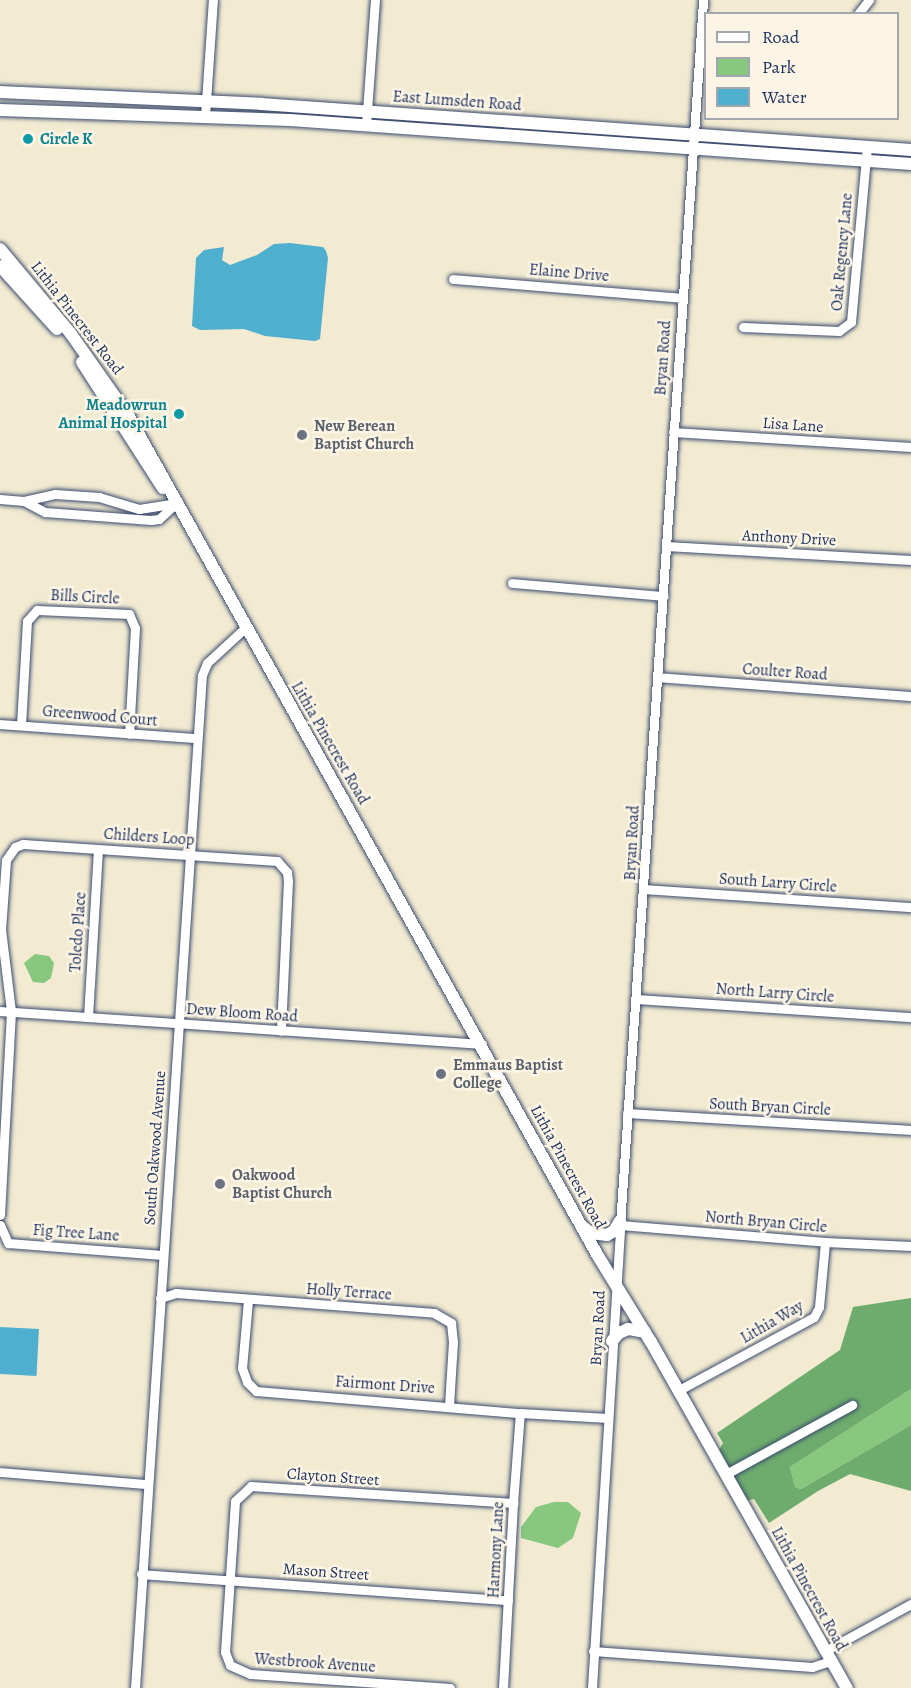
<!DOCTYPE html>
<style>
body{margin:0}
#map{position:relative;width:911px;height:1688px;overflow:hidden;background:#f2ebd2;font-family:Alegreya,serif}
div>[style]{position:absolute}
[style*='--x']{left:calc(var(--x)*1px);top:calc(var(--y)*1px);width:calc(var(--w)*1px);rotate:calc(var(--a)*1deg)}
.green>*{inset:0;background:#88c77e}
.forest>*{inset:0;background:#6eac6d}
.water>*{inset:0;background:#4fafce;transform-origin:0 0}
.roads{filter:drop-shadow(0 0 2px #3b4b6f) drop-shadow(0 0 2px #3b4b6f)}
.minor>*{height:9px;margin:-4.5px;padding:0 4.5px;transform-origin:4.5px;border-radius:4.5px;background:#fff}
.major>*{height:12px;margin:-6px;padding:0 6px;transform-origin:6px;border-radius:6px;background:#fff}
.dots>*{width:16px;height:16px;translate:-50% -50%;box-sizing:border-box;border:3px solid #fcf5e5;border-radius:50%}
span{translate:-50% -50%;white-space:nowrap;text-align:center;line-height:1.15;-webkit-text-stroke:5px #fcf5e5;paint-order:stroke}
.street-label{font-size:16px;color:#1b2f5e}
.culture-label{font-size:16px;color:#0d838f;font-weight:700}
.left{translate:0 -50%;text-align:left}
.right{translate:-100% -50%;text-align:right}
.worship-label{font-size:16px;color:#5b616d;font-weight:700}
.legend{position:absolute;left:704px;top:12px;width:195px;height:108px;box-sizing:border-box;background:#fcf5e5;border:2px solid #a2a6af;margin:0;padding:8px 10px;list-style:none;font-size:18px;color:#1b2f5e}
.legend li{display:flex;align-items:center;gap:12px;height:30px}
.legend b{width:30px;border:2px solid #a2a6af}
</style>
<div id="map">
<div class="green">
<div style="clip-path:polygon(35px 954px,49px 956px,54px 963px,51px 978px,44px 983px,33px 982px,24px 963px)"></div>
<div style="clip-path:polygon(911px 1389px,911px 1425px,801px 1489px,795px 1487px,790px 1467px)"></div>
<div style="clip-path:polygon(554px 1502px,568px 1502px,581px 1513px,573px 1538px,558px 1548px,521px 1538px,521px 1527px,536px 1507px)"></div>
</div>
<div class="forest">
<div style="clip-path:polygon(911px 1298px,911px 1389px,790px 1467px,795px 1487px,801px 1489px,911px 1425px,911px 1491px,850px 1474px,818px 1491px,769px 1523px,754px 1499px,745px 1501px,718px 1452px,723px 1443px,717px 1433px,840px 1350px,853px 1307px)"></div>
</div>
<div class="water">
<div style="clip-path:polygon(290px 243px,323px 247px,326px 251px,328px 258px,320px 339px,315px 341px,265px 336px,244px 329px,200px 330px,192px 326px,196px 258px,204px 250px,224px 247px,222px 260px,230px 265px,257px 255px,274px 244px)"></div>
<div style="left:0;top:1327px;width:39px;height:47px;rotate:3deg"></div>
</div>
<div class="roads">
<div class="minor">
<div style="--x:858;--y:14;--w:18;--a:-52"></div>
<div style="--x:205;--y:116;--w:116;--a:-86.1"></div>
<div style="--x:366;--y:125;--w:125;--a:-85.9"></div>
<div style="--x:453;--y:279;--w:230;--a:4.7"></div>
<div style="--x:743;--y:327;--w:96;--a:2.4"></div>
<div style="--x:839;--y:331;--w:15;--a:-37"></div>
<div style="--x:851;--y:322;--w:177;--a:-84.8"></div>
<div style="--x:673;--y:432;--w:238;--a:3.6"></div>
<div style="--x:0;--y:499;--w:24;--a:5"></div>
<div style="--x:24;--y:501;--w:32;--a:-13"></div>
<div style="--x:55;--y:494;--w:44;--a:3.9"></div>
<div style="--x:99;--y:497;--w:42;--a:16.7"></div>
<div style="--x:139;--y:509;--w:37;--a:-9"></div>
<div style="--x:24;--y:501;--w:24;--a:28"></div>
<div style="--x:45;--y:512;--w:106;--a:4.3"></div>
<div style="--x:151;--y:520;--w:8;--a:-7"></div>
<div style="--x:159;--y:519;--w:23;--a:-43"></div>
<div style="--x:666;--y:546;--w:245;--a:3.3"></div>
<div style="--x:512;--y:583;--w:152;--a:4.9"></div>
<div style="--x:657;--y:677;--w:255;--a:4.3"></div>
<div style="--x:0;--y:724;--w:197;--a:4.1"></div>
<div style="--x:21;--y:725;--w:104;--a:-86.7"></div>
<div style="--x:27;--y:621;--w:15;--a:-48"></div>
<div style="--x:37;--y:610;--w:92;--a:2.5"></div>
<div style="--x:129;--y:614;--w:15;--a:67"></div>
<div style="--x:135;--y:628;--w:106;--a:93.2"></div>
<div style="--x:644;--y:889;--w:268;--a:3.9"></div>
<div style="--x:637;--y:999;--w:275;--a:3.8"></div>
<div style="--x:0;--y:1011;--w:483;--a:3.9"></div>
<div style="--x:88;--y:1017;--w:168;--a:-86.6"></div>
<div style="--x:627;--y:1113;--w:285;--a:3.4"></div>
<div style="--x:0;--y:1215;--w:204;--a:-86.9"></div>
<div style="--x:11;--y:1011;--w:82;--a:-97"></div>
<div style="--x:1;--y:930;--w:70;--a:-85.9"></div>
<div style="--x:6;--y:860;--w:16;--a:-55"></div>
<div style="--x:15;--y:847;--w:9;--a:-21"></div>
<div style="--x:23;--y:844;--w:255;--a:3.8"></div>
<div style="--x:277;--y:861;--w:15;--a:48"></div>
<div style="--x:287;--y:872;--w:9;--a:84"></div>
<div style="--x:288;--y:881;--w:150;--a:92.7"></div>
<div style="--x:0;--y:1225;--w:20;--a:66"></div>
<div style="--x:8;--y:1243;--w:155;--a:4.4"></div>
<div style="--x:620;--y:1225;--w:206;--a:4.7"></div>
<div style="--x:825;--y:1242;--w:86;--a:2.7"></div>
<div style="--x:160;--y:1298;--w:17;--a:-17"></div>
<div style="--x:176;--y:1293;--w:259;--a:4.4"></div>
<div style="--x:434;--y:1313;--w:20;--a:30"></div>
<div style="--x:451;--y:1323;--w:19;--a:84"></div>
<div style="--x:453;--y:1342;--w:63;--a:93.6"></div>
<div style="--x:248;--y:1300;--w:68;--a:95"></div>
<div style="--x:242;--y:1368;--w:15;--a:70"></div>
<div style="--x:247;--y:1382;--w:13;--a:45"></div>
<div style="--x:256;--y:1391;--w:265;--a:4.8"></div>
<div style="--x:520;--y:1413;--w:88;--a:3.3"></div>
<div style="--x:679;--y:1390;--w:153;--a:-28.4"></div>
<div style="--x:814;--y:1317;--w:11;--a:-63"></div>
<div style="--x:819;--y:1307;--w:65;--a:-84.7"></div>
<div style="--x:0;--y:1472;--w:147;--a:4.7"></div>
<div style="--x:726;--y:1474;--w:144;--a:-28.7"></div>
<div style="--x:141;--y:1574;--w:368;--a:4.1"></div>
<div style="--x:593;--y:1651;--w:220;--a:4.2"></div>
<div style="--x:812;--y:1667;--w:20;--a:-18"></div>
<div style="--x:825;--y:1651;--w:98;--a:-28.7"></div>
<div style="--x:135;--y:1688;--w:1015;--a:-86.22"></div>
<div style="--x:202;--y:675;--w:13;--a:-67"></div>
<div style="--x:207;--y:663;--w:53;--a:-42.7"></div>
<div style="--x:450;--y:1688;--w:200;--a:-176"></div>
<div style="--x:250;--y:1674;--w:22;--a:-156"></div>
<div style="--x:230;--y:1665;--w:14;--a:-111"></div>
<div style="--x:225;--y:1652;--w:151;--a:-86.2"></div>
<div style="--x:235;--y:1501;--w:22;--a:-43"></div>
<div style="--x:251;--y:1486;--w:263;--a:3.7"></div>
<div style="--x:503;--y:1688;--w:185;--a:-86.9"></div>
<div style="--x:513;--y:1503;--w:90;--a:-85.6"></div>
<div style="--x:592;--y:1688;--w:464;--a:-86.5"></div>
<div style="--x:620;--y:1225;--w:1228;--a:-86.12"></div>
</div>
<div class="major">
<div style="--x:0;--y:92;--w:261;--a:2.6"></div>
<div style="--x:261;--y:104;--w:652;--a:4.05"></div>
<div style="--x:0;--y:110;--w:290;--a:2"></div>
<div style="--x:290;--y:120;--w:623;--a:4.05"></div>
<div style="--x:0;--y:249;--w:111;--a:50.1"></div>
<div style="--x:71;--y:334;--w:99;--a:54.9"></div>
<div style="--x:128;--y:415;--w:963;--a:60.8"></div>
<div style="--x:598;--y:1256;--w:101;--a:58.4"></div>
<div style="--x:651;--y:1342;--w:398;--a:60.5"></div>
<div style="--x:0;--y:266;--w:85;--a:47.9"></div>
<div style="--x:82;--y:362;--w:150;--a:57.3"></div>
<div style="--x:583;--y:1227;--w:10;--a:37"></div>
<div style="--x:591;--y:1233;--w:16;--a:7"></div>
<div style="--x:607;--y:1235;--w:8;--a:-30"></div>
<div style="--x:614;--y:1231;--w:12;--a:-59"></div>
<div style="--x:612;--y:1341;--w:11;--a:-49"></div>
<div style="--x:619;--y:1333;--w:10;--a:-24"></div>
<div style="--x:628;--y:1329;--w:17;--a:10"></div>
</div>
</div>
<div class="dots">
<div style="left:28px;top:139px;background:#0f9aa8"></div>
<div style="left:179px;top:414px;background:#0f9aa8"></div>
<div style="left:302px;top:435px;background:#6b7280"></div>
<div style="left:441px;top:1074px;background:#6b7280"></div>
<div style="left:220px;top:1184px;background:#6b7280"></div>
</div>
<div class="street-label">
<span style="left:457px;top:101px;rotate:4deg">East Lumsden Road</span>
<span style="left:842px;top:252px;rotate:-85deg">Oak Regency Lane</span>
<span style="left:569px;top:273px;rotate:5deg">Elaine Drive</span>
<span style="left:77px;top:318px;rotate:52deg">Lithia Pinecrest Road</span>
<span style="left:663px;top:358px;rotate:-86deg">Bryan Road</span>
<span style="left:793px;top:425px;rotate:4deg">Lisa Lane</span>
<span style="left:789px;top:538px;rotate:3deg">Anthony Drive</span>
<span style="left:85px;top:597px;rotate:3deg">Bills Circle</span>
<span style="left:785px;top:672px;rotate:4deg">Coulter Road</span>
<span style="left:100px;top:716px;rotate:5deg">Greenwood Court</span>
<span style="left:330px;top:743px;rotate:60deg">Lithia Pinecrest Road</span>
<span style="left:149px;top:837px;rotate:4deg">Childers Loop</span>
<span style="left:632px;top:843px;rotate:-87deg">Bryan Road</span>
<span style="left:778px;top:883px;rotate:4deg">South Larry Circle</span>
<span style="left:78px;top:932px;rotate:-86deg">Toledo Place</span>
<span style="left:775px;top:993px;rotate:4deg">North Larry Circle</span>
<span style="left:242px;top:1013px;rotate:4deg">Dew Bloom Road</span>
<span style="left:770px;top:1107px;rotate:3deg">South Bryan Circle</span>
<span style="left:155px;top:1148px;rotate:-86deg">South Oakwood Avenue</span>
<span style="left:568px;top:1167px;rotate:61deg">Lithia Pinecrest Road</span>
<span style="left:766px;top:1222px;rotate:5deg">North Bryan Circle</span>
<span style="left:76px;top:1233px;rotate:4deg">Fig Tree Lane</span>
<span style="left:349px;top:1292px;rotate:4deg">Holly Terrace</span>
<span style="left:772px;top:1322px;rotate:-30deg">Lithia Way</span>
<span style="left:598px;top:1328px;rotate:-87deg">Bryan Road</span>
<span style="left:385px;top:1385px;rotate:4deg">Fairmont Drive</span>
<span style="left:333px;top:1477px;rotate:4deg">Clayton Street</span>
<span style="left:496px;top:1550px;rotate:-87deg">Harmony Lane</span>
<span style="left:326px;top:1572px;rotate:4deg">Mason Street</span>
<span style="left:809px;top:1589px;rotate:61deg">Lithia Pinecrest Road</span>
<span style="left:315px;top:1663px;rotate:4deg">Westbrook Avenue</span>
</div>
<div class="culture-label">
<span class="left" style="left:40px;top:139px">Circle K</span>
<span class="right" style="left:167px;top:414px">Meadowrun<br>Animal Hospital</span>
</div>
<div class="worship-label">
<span class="left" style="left:314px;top:435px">New Berean<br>Baptist Church</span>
<span class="left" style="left:453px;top:1074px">Emmaus Baptist<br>College</span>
<span class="left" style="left:232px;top:1184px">Oakwood<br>Baptist Church</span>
</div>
<ul class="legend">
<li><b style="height:8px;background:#fff"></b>Road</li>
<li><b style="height:16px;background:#88c77e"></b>Park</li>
<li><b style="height:16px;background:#4fafce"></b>Water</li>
</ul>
</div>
